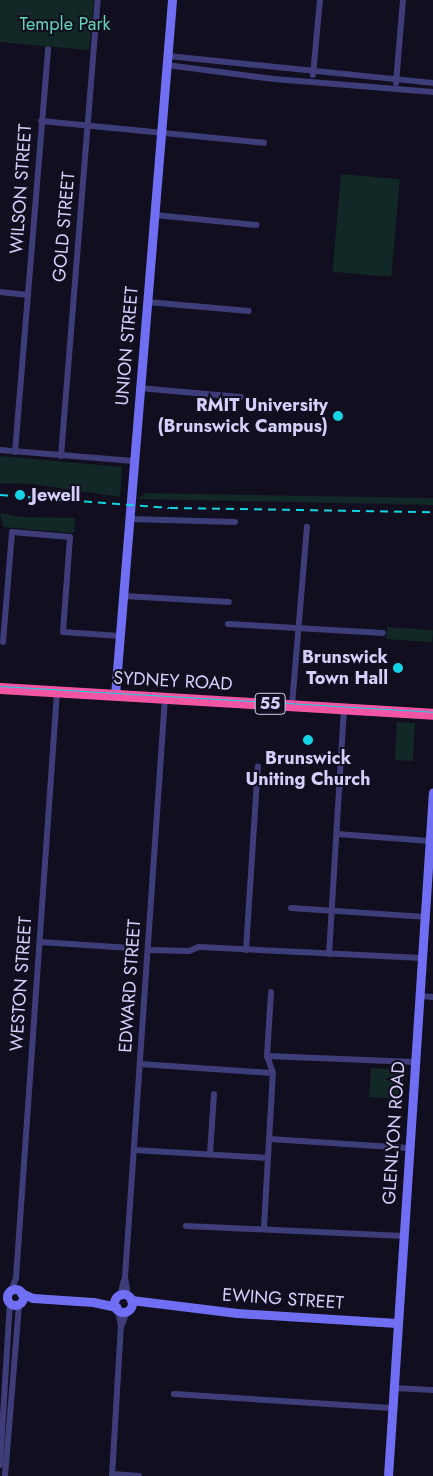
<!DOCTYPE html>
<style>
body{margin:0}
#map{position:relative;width:433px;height:1476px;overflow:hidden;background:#110e1f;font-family:Jost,sans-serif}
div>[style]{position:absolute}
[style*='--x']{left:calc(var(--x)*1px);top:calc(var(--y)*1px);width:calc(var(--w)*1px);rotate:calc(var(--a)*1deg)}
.green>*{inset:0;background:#122827;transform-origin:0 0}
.street>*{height:6px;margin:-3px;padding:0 3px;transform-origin:3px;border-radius:3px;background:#3e3d7a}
.secondary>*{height:9px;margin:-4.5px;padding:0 4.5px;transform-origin:4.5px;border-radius:4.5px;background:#706ff3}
.secondary>.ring{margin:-4.5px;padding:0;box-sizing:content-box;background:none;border:9px solid #706ff3;border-radius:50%}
.highway>*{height:11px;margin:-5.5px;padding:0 5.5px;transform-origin:5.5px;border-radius:5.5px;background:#f155a3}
.tram>*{height:1px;margin:-0.5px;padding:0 0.5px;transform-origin:0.5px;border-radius:0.5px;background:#13d4e4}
.rail>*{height:2px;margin-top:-1px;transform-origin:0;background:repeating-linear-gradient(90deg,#13d4e4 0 8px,transparent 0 14px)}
.dots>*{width:14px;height:14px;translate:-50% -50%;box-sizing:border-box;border:2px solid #110e1f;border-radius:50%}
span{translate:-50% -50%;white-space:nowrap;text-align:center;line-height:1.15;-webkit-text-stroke:4px #110e1f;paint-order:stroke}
.shield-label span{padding:1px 4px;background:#110e1f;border:1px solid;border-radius:4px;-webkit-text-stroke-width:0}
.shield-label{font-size:16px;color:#d4d0fb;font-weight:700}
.park-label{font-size:18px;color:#63d4b6}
.street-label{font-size:18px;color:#d4d0fb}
.poi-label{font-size:18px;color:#d4d0fb;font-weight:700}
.right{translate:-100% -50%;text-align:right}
.left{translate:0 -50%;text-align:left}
</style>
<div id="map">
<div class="green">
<div style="clip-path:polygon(0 0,94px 0,89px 50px,0 42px)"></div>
<div style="left:341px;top:174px;width:59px;height:98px;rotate:5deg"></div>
<div style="clip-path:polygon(0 456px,122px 467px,120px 497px,32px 484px,0 483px)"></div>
<div style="clip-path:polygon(145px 493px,433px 498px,433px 505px,138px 499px)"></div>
<div style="clip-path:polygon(0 513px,20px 517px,75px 518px,74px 533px,3px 527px)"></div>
<div style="left:387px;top:627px;width:46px;height:12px;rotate:4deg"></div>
<div style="left:397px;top:722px;width:18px;height:38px;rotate:3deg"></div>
<div style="left:371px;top:1068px;width:32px;height:29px;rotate:4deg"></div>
</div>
<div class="street">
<div style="--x:168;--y:56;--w:266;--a:5.8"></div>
<div style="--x:167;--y:65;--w:108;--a:7.5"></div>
<div style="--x:274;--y:79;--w:160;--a:4.7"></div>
<div style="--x:313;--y:75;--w:75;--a:-84.7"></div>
<div style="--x:396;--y:83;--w:83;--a:-85.2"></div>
<div style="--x:41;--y:121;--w:224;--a:5.6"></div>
<div style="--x:155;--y:215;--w:102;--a:5.6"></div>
<div style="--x:0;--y:292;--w:28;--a:6"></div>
<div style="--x:147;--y:302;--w:102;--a:5"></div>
<div style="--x:139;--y:388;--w:102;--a:5"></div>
<div style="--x:0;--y:450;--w:134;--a:4.7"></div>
<div style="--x:15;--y:452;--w:404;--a:-85.3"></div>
<div style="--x:61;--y:456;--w:457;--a:-85.4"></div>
<div style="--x:129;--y:519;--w:106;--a:1.6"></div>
<div style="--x:124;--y:596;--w:105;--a:3.3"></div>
<div style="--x:228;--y:624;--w:155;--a:3.3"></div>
<div style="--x:3;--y:642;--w:110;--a:-85.3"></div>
<div style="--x:12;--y:532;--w:58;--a:4.9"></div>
<div style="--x:70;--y:537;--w:95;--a:94.2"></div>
<div style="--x:63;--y:632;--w:57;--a:4"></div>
<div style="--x:292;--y:705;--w:179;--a:-85.2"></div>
<div style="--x:337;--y:834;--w:93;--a:4.3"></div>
<div style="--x:291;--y:908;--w:134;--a:3.8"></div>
<div style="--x:40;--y:942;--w:91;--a:3.8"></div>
<div style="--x:148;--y:950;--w:41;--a:1.4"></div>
<div style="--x:189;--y:951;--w:11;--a:-22"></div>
<div style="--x:199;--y:947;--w:223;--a:2.8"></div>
<div style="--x:246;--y:950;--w:184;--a:-86.3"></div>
<div style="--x:329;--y:954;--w:246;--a:-86.5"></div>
<div style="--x:420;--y:996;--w:13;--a:4"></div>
<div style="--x:267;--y:1056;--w:148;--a:2.3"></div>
<div style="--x:140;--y:1064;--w:133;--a:3.9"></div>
<div style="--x:269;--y:1139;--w:140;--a:3.7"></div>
<div style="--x:134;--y:1150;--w:134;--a:3.4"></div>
<div style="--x:210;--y:1154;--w:60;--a:-86.2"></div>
<div style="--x:186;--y:1226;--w:218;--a:2.6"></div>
<div style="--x:264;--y:1227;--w:154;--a:-86.7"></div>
<div style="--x:273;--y:1073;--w:18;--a:-109"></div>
<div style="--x:267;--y:1056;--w:64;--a:-86.4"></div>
<div style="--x:11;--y:1291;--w:14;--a:-69"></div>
<div style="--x:16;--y:1278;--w:588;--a:-86"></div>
<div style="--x:120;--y:1296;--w:16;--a:-76"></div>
<div style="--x:128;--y:1296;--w:19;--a:-99"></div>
<div style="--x:125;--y:1277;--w:580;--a:-86.05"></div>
<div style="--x:122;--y:1325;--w:15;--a:-70"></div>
<div style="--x:394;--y:1388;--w:39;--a:3"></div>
<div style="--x:174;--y:1394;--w:218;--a:3.7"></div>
<div style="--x:0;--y:1465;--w:162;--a:-86.5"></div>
<div style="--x:112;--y:1474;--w:27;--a:4"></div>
<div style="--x:5;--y:1476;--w:173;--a:-85.3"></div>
<div style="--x:112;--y:1476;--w:150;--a:-86.6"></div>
<div style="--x:121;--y:1326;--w:15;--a:-101"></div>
</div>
<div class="secondary">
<div style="--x:115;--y:695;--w:697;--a:-85.31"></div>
<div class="ring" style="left:7px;top:1289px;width:7px;height:7px"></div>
<div style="--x:21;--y:1293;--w:13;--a:23"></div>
<div style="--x:33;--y:1298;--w:60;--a:3.8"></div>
<div style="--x:93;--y:1302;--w:24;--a:12"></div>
<div class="ring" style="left:114px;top:1294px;width:9px;height:9px"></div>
<div style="--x:131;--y:1300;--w:107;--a:7"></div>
<div style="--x:237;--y:1313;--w:160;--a:3.6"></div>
<div style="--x:388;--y:1476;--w:685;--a:-86.24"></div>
</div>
<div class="highway">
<div style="--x:0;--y:688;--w:434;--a:3.4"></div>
</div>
<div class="tram">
<div style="--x:0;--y:686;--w:434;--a:3.4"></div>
</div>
<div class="rail">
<div style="--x:0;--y:495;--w:170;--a:4.4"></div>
<div style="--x:170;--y:508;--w:263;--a:0.9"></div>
</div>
<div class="dots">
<div style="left:338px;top:416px;background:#13d4e4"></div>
<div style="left:20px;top:495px;background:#13d4e4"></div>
<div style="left:398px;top:668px;background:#13d4e4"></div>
<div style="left:308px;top:740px;background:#13d4e4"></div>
</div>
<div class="shield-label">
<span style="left:270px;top:704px">55</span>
</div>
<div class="park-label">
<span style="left:65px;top:24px">Temple Park</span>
</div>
<div class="street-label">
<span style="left:21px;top:189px;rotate:-86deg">WILSON STREET</span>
<span style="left:64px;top:227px;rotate:-85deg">GOLD STREET</span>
<span style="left:127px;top:346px;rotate:-85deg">UNION STREET</span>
<span style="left:173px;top:681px;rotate:3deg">SYDNEY ROAD</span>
<span style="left:21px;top:984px;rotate:-86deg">WESTON STREET</span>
<span style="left:130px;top:986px;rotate:-86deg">EDWARD STREET</span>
<span style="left:394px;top:1133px;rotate:-86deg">GLENLYON ROAD</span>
<span style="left:283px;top:1299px;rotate:4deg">EWING STREET</span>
</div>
<div class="poi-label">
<span class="right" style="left:328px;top:416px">RMIT University<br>(Brunswick Campus)</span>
<span class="left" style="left:31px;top:495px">Jewell</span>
<span class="right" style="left:388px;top:668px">Brunswick<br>Town Hall</span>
<span style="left:308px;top:769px">Brunswick<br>Uniting Church</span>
</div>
</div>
